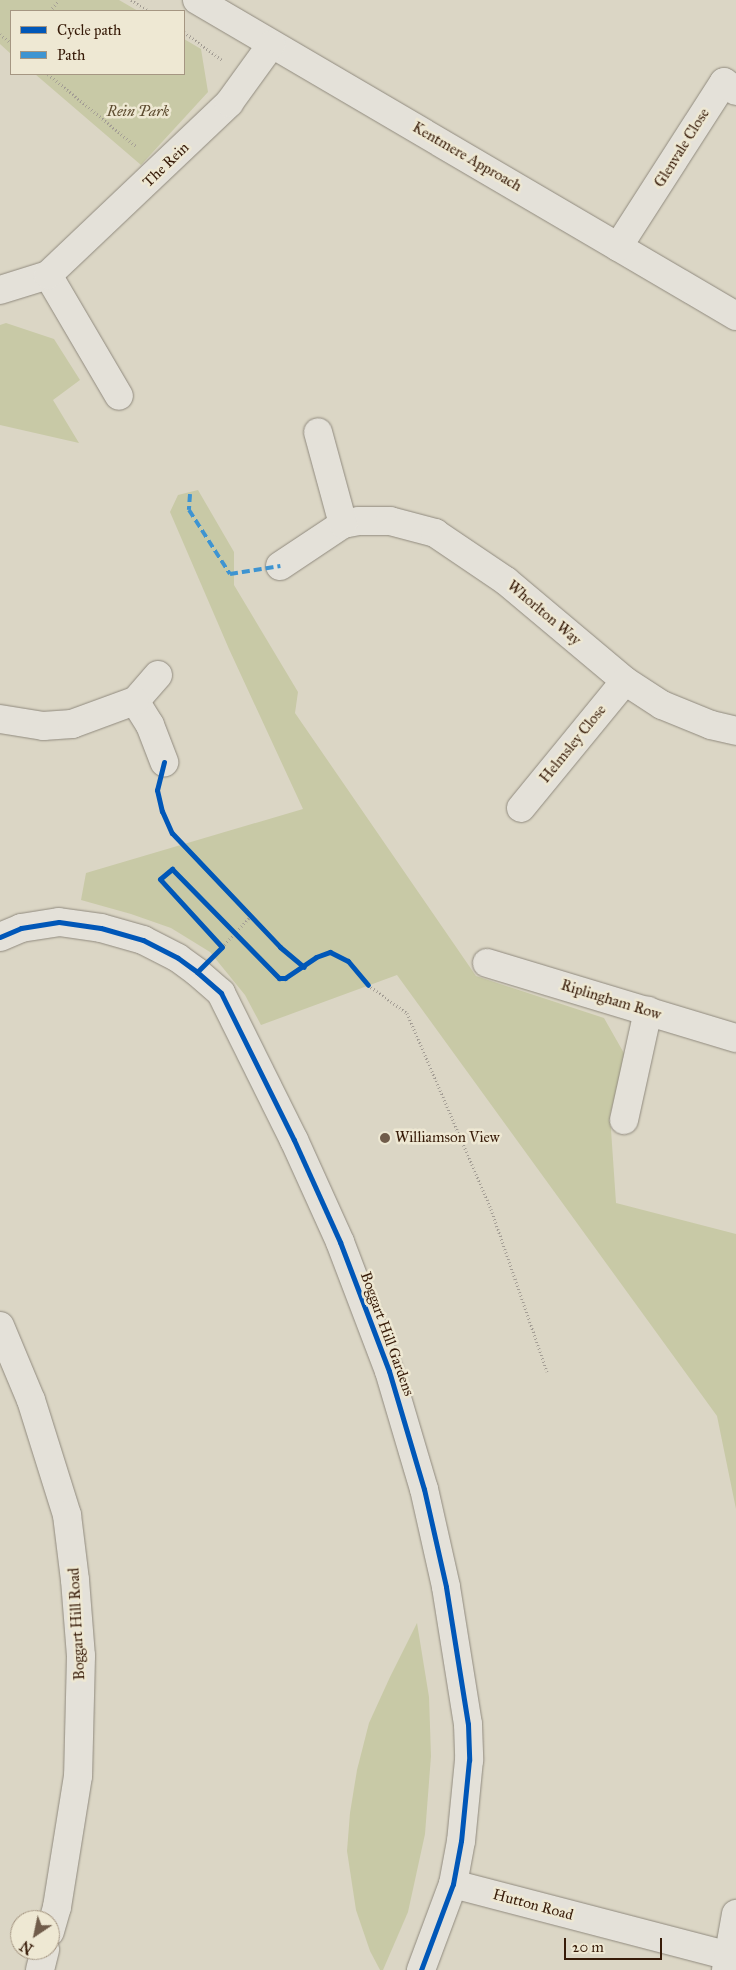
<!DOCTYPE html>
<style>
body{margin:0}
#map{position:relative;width:736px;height:1970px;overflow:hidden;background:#dbd6c5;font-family:"IM FELL Great Primer",serif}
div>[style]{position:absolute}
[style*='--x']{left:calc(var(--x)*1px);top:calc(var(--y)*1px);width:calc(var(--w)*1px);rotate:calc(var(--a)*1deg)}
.green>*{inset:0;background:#c8c9a6}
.path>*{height:3px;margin-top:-1.5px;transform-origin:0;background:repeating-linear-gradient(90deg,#a49e95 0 1px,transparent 0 3.5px)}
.roads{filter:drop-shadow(0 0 1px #908a7e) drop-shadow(0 0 1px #908a7e)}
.minor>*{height:28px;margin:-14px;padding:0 14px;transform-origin:14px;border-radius:14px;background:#e4e1d9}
.quiet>*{height:4px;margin-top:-2px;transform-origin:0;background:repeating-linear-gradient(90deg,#3e94d1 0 8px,transparent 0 12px)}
.cycleway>*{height:5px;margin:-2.5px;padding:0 2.5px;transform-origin:2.5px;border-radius:2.5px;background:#0057b8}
.dots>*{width:14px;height:14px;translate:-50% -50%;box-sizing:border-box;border:2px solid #eee8d3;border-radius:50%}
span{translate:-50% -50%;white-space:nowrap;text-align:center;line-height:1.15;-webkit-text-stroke:5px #eee8d3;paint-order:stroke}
.park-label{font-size:15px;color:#5e4c30;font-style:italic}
.street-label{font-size:15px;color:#371b08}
.poi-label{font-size:15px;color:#371b08}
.left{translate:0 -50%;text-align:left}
.legend{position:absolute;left:10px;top:10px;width:175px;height:65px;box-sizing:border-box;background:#eee8d3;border:1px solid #a59682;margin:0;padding:6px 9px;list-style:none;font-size:15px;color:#371b08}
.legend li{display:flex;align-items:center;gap:10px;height:25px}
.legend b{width:25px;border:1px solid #a59682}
.north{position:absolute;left:10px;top:1910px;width:50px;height:50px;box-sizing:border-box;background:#eee8d3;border:1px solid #a59682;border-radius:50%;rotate:214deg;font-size:14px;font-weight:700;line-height:20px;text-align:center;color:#371b08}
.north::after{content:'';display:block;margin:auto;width:18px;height:22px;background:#705c4a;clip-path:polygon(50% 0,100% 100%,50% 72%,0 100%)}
.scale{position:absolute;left:564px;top:1938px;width:98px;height:22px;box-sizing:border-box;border:2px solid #371b08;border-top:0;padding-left:6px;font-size:15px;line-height:18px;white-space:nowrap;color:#371b08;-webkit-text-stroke:4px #eee8d3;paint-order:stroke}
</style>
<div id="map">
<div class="green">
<div style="clip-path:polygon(0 0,119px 0,138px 11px,11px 11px,11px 54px,0 44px)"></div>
<div style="clip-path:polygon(184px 39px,201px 49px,208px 92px,141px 165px,35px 74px,184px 74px)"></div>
<div style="clip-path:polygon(6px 323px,54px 339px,80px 380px,53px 400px,79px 443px,0 425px,0 325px)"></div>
<div style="clip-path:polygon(198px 490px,234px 552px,234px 585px,298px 692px,295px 713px,476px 976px,604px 1018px,625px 1055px,610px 1115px,616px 1203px,736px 1234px,736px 1509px,717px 1416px,397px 975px,261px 1025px,245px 995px,210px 952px,171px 928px,131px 914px,81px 900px,86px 873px,303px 809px,229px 649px,170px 512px,178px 495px)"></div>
<div style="clip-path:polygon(417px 1623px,429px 1697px,431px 1756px,425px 1834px,408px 1912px,383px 1970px,380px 1970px,370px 1951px,356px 1910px,347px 1851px,350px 1813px,357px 1770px,369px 1723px,390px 1677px)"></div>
</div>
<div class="path">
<div style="--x:131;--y:0;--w:21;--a:31"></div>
<div style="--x:50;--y:11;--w:14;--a:-51"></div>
<div style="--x:184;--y:32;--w:47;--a:36.4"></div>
<div style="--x:0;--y:34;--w:14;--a:39"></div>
<div style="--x:48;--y:74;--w:115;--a:39.4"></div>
<div style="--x:222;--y:947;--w:42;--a:-46.9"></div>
<div style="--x:368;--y:985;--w:48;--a:35.7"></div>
<div style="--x:407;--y:1013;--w:213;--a:66.8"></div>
<div style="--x:491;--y:1209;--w:172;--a:71"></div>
</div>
<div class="roads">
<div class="minor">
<div style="--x:197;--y:0;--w:625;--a:30.38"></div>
<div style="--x:618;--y:247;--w:196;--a:-57.3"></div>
<div style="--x:724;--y:82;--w:15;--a:37"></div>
<div style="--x:48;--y:275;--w:140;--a:59.6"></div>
<div style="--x:0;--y:290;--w:50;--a:-17.4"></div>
<div style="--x:48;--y:275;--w:250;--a:-43.5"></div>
<div style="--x:229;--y:103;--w:72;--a:-54.1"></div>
<div style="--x:343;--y:524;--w:16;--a:-11"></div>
<div style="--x:359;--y:521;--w:31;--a:0"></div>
<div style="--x:390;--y:521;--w:47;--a:14.9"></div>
<div style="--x:435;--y:533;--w:86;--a:34.1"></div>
<div style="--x:506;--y:581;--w:155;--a:40"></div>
<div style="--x:625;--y:681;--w:44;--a:33"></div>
<div style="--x:662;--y:705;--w:53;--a:22.2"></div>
<div style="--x:711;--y:725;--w:26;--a:13"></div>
<div style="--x:280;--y:566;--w:76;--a:-33.7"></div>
<div style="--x:343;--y:524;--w:95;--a:-105.2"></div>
<div style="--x:158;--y:675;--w:35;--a:131"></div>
<div style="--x:135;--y:701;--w:28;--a:58"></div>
<div style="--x:150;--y:725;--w:40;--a:69"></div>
<div style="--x:0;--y:719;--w:44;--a:9.2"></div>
<div style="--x:43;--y:726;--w:29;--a:-4"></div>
<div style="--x:72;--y:724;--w:67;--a:-20.1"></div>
<div style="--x:521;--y:808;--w:164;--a:-50.7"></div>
<div style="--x:0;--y:937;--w:23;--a:-23"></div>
<div style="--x:21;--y:928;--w:38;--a:-9"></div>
<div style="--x:59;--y:922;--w:42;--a:8.1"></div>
<div style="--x:101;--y:928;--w:44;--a:15.9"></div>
<div style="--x:143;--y:940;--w:39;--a:27"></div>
<div style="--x:178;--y:958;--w:24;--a:36"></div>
<div style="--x:197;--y:972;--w:32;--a:41"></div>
<div style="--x:221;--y:993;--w:164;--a:63.6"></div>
<div style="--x:294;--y:1140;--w:112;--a:65.7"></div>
<div style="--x:340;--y:1242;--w:138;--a:69.2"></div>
<div style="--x:389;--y:1371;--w:123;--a:73.5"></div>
<div style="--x:424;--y:1489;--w:100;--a:77.3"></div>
<div style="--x:446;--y:1587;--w:139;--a:80.9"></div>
<div style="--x:468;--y:1724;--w:36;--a:88"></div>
<div style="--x:469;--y:1760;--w:81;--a:95.6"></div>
<div style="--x:461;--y:1841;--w:44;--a:100.5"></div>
<div style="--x:453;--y:1884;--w:92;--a:110.4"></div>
<div style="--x:487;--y:963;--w:260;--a:16.8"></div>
<div style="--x:624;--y:1120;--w:112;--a:-77.6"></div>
<div style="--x:0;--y:1326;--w:80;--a:67.3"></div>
<div style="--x:31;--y:1400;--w:121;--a:72.6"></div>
<div style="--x:67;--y:1515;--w:65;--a:83"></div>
<div style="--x:75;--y:1580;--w:76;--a:85.5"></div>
<div style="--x:81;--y:1656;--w:120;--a:91.4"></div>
<div style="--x:78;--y:1776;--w:133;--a:99.1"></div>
<div style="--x:57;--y:1907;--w:26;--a:106"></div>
<div style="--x:453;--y:1884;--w:285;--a:14.6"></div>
<div style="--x:40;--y:1970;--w:21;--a:-76"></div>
<div style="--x:726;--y:1970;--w:57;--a:-79.9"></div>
</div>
</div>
<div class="quiet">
<div style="--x:190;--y:494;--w:16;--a:94"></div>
<div style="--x:189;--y:510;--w:76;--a:57.4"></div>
<div style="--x:230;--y:574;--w:51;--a:-9.1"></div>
</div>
<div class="cycleway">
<div style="--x:164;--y:762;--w:29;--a:104"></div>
<div style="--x:157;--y:790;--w:22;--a:77"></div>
<div style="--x:162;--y:811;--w:24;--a:66"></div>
<div style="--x:172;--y:833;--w:157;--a:46.5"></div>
<div style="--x:280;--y:947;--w:31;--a:40"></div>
<div style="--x:0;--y:937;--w:23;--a:-23"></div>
<div style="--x:21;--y:928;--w:38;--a:-9"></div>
<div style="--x:59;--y:922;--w:42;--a:8.1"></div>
<div style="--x:101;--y:928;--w:44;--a:15.9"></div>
<div style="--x:143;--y:940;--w:39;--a:27"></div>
<div style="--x:178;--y:958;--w:24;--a:36"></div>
<div style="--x:197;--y:972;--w:32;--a:41"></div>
<div style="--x:221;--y:993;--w:164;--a:63.6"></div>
<div style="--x:294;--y:1140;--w:112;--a:65.7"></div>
<div style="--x:340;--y:1242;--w:138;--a:69.2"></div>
<div style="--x:389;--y:1371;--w:123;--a:73.5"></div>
<div style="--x:424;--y:1489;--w:100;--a:77.3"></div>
<div style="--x:446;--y:1587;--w:139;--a:80.9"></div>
<div style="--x:468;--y:1724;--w:36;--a:88"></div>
<div style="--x:469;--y:1760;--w:81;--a:95.6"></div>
<div style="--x:461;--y:1841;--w:44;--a:100.5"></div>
<div style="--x:453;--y:1884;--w:92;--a:110.4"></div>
<div style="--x:197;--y:972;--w:35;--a:-45"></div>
<div style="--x:222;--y:947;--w:92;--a:-132.4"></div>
<div style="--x:160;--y:879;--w:16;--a:-40"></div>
<div style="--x:172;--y:869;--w:153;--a:45.5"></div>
<div style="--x:279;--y:978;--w:6;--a:0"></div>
<div style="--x:285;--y:978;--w:37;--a:-34"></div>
<div style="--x:316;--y:957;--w:15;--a:-20"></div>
<div style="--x:330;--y:952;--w:20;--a:27"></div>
<div style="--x:348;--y:961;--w:31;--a:50"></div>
</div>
<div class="dots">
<div style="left:385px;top:1138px;background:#705c4a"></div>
</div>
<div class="park-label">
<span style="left:138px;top:112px">Rein Park</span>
</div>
<div class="street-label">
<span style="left:682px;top:148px;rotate:-58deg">Glenvale Close</span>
<span style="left:467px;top:157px;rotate:30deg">Kentmere Approach</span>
<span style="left:166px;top:165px;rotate:-44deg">The Rein</span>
<span style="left:544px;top:613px;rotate:40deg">Whorlton Way</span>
<span style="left:573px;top:744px;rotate:-51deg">Helmsley Close</span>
<span style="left:611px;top:1000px;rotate:17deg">Riplingham Row</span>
<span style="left:387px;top:1334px;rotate:70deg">Boggart Hill Gardens</span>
<span style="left:77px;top:1624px;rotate:-93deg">Boggart Hill Road</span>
<span style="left:533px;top:1905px;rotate:15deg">Hutton Road</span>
</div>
<div class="poi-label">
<span class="left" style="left:395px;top:1138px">Williamson View</span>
</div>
<ul class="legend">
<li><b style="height:6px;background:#0057b8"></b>Cycle path</li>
<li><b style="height:6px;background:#3e94d1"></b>Path</li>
</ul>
<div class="north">N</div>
<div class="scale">20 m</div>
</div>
